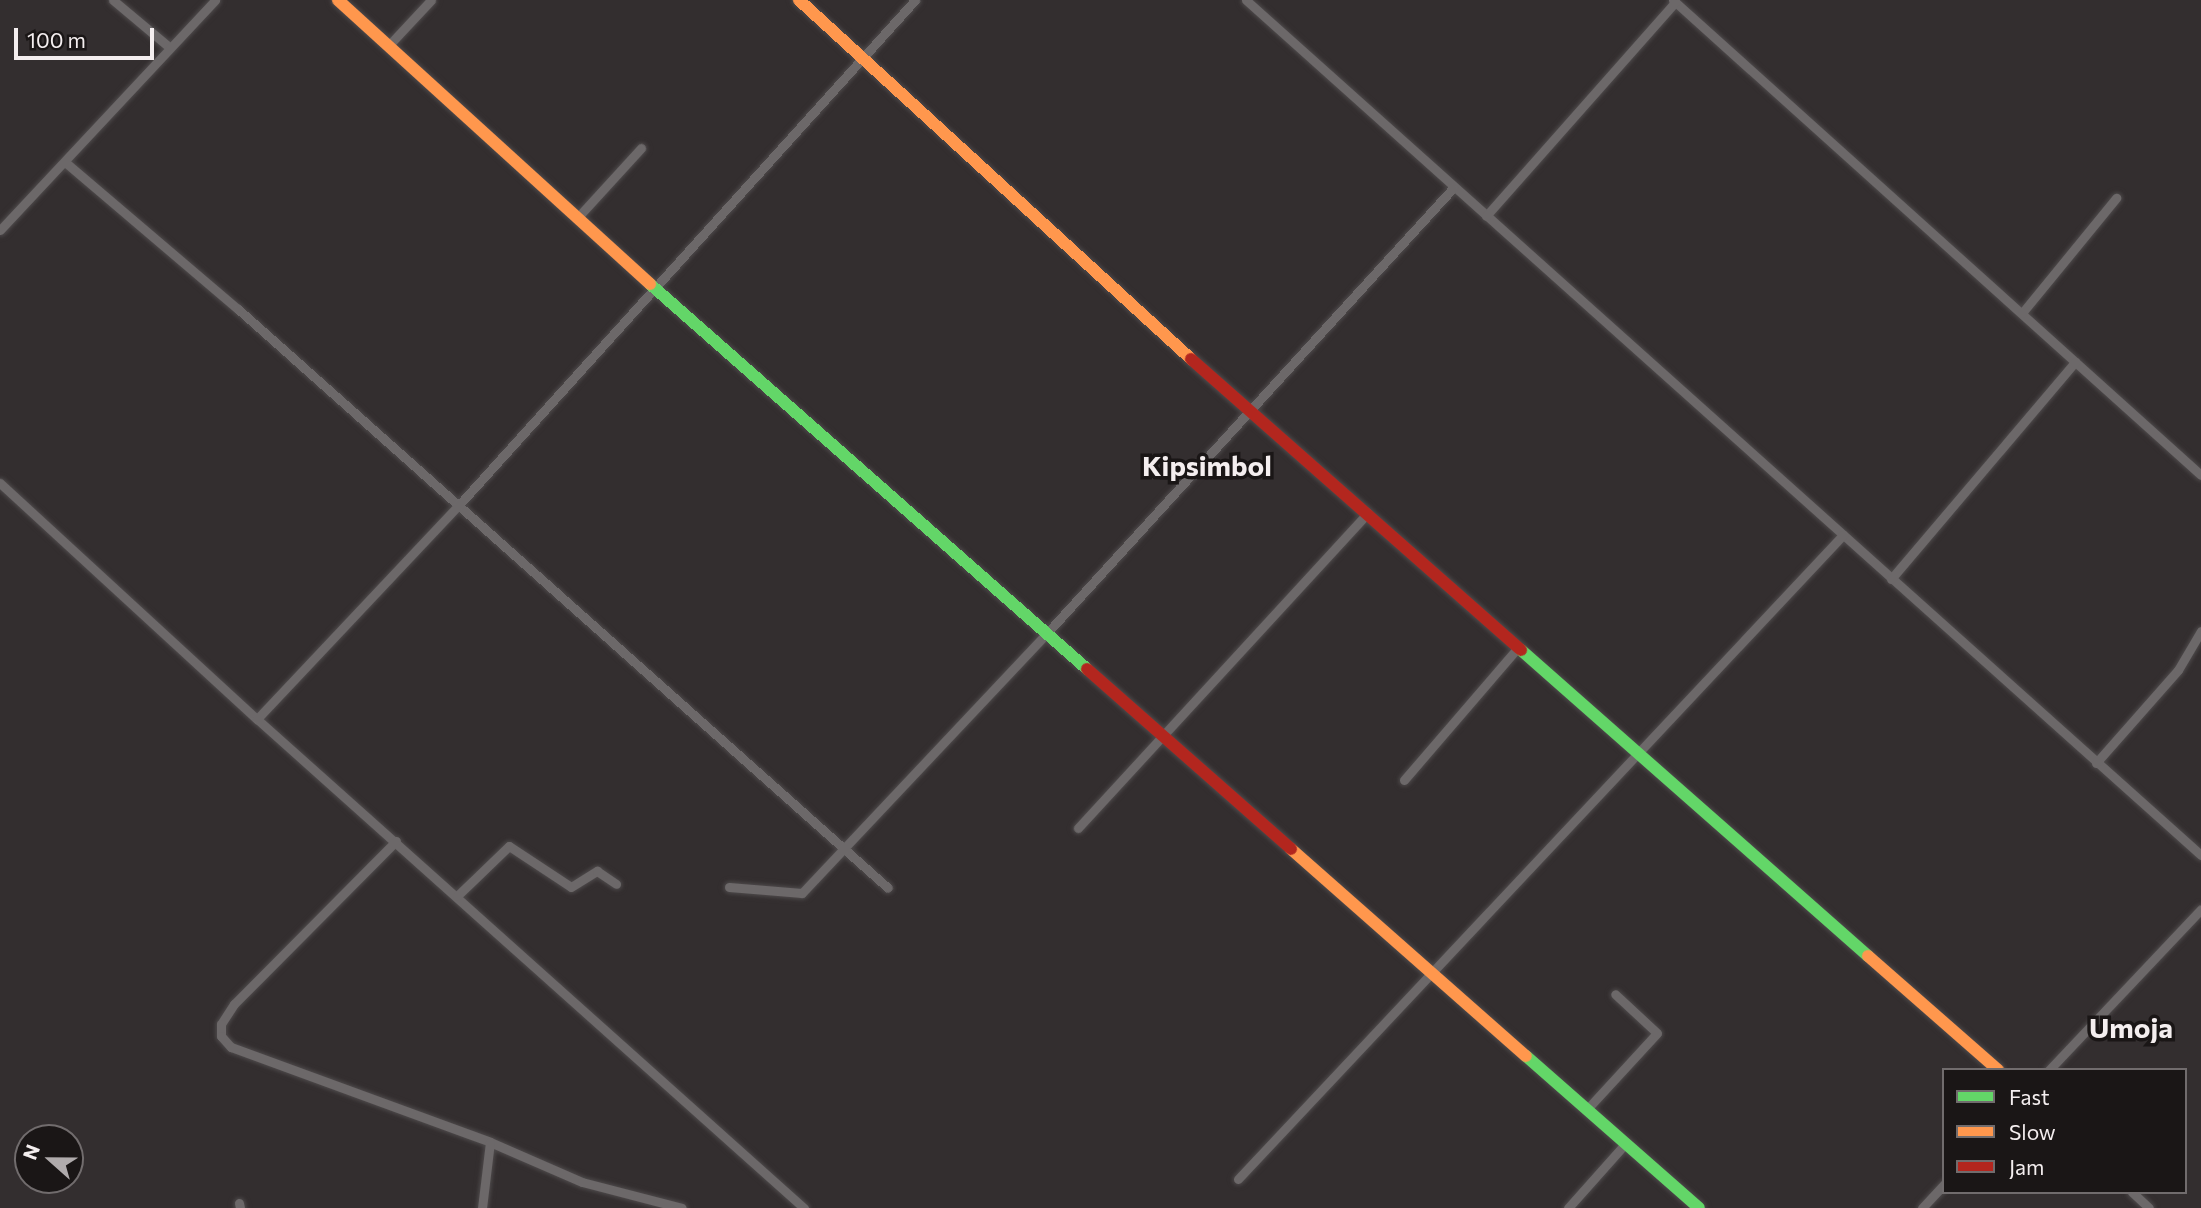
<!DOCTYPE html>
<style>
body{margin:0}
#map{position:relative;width:2201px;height:1208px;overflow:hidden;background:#332e2f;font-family:Commissioner,sans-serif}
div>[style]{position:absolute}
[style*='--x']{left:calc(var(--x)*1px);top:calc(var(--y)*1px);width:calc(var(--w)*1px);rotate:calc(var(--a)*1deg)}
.roads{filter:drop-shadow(0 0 2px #4e4a4b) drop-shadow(0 0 2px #4e4a4b)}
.street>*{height:9px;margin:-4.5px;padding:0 4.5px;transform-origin:4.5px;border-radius:4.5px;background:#6c6869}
.fast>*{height:12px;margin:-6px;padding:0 6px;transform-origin:6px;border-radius:6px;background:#63d668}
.slow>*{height:12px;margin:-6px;padding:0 6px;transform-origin:6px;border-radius:6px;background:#ff974d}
.jam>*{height:12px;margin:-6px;padding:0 6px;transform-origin:6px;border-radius:6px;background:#b3261e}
span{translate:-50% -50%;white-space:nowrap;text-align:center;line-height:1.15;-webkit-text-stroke:7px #1a1616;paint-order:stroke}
.quarter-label{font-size:28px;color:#f4eeef;font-weight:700}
.legend{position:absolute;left:1942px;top:1068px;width:245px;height:126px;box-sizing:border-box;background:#1a1616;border:2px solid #716c6d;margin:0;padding:9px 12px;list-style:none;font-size:21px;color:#f4eeef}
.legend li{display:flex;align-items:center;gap:14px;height:35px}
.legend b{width:35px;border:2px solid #716c6d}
.north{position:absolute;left:14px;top:1124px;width:70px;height:70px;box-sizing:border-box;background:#1a1616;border:2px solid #716c6d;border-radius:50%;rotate:291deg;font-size:19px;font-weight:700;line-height:28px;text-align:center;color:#f4eeef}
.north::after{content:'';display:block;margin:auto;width:24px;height:32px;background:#b0abac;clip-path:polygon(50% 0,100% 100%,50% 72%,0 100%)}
.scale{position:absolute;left:14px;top:28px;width:140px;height:32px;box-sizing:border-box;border:4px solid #f4eeef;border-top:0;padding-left:9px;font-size:21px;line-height:24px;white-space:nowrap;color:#f4eeef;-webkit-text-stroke:5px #1a1616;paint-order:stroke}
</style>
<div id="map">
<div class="roads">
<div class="street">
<div style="--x:113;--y:0;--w:73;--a:40"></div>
<div style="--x:1246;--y:0;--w:1282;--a:41.84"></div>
<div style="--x:1673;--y:0;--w:710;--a:41.98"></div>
<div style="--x:390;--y:44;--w:60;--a:-47"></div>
<div style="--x:65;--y:162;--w:227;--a:40.4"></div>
<div style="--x:238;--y:309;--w:870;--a:41.69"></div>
<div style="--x:579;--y:216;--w:92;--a:-47.6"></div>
<div style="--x:1486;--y:216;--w:286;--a:-48.5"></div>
<div style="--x:0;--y:230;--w:315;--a:-46.9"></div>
<div style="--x:2022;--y:313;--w:149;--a:-50.7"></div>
<div style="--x:0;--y:483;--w:349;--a:42.6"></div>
<div style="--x:257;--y:719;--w:734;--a:41.8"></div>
<div style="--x:1891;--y:579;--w:285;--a:-49.7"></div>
<div style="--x:257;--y:719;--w:293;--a:-46.7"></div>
<div style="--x:458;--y:506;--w:682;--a:-47.91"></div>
<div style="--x:2096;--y:763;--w:124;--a:-48.6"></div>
<div style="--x:2178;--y:670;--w:45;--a:-59.5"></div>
<div style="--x:1404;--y:780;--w:172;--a:-49.3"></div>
<div style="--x:1078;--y:828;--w:428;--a:-47.4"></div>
<div style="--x:396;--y:841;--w:230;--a:134.8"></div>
<div style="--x:234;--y:1004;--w:24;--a:123"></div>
<div style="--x:221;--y:1024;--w:12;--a:90"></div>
<div style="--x:221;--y:1036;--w:15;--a:48"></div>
<div style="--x:231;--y:1047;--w:276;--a:20.1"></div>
<div style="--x:490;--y:1142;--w:100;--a:23.5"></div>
<div style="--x:582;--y:1182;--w:103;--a:14.6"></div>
<div style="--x:729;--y:887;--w:73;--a:4.7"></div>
<div style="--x:802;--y:893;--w:357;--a:-46.7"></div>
<div style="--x:1047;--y:633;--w:602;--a:-47.62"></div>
<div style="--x:457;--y:896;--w:72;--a:-43.9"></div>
<div style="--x:509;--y:846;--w:74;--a:33.5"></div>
<div style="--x:571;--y:887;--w:31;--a:-32"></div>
<div style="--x:597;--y:871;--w:23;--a:34"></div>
<div style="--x:2049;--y:1070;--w:221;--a:-46.6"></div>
<div style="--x:1589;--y:1107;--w:100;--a:-47.4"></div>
<div style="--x:1657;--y:1033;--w:57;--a:-137.1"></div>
<div style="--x:1238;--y:1179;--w:884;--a:-46.79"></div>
<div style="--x:2132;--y:1192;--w:23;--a:43"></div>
<div style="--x:239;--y:1203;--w:5;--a:79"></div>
<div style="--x:482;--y:1208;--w:66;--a:-83.1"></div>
<div style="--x:1568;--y:1208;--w:87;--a:-48.3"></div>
<div style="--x:1922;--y:1208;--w:33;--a:-47"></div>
</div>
<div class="fast">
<div style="--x:650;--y:284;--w:582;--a:41.38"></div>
<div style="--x:1521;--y:650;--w:463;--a:41.4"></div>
<div style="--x:1526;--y:1056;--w:230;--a:41.3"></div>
</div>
<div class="slow">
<div style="--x:338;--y:0;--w:422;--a:42.3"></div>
<div style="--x:799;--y:0;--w:532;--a:42.48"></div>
<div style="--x:1291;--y:849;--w:313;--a:41.4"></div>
<div style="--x:1868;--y:956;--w:173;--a:41.2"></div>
</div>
<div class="jam">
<div style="--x:1191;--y:359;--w:440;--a:41.4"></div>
<div style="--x:1087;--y:669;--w:272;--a:41.4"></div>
</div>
</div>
<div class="quarter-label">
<span style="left:1207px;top:465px">Kipsimbol</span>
<span style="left:2131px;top:1027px">Umoja</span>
</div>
<ul class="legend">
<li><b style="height:9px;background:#63d668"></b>Fast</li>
<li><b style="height:9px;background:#ff974d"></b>Slow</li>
<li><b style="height:9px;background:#b3261e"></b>Jam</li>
</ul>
<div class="north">N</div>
<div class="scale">100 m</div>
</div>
